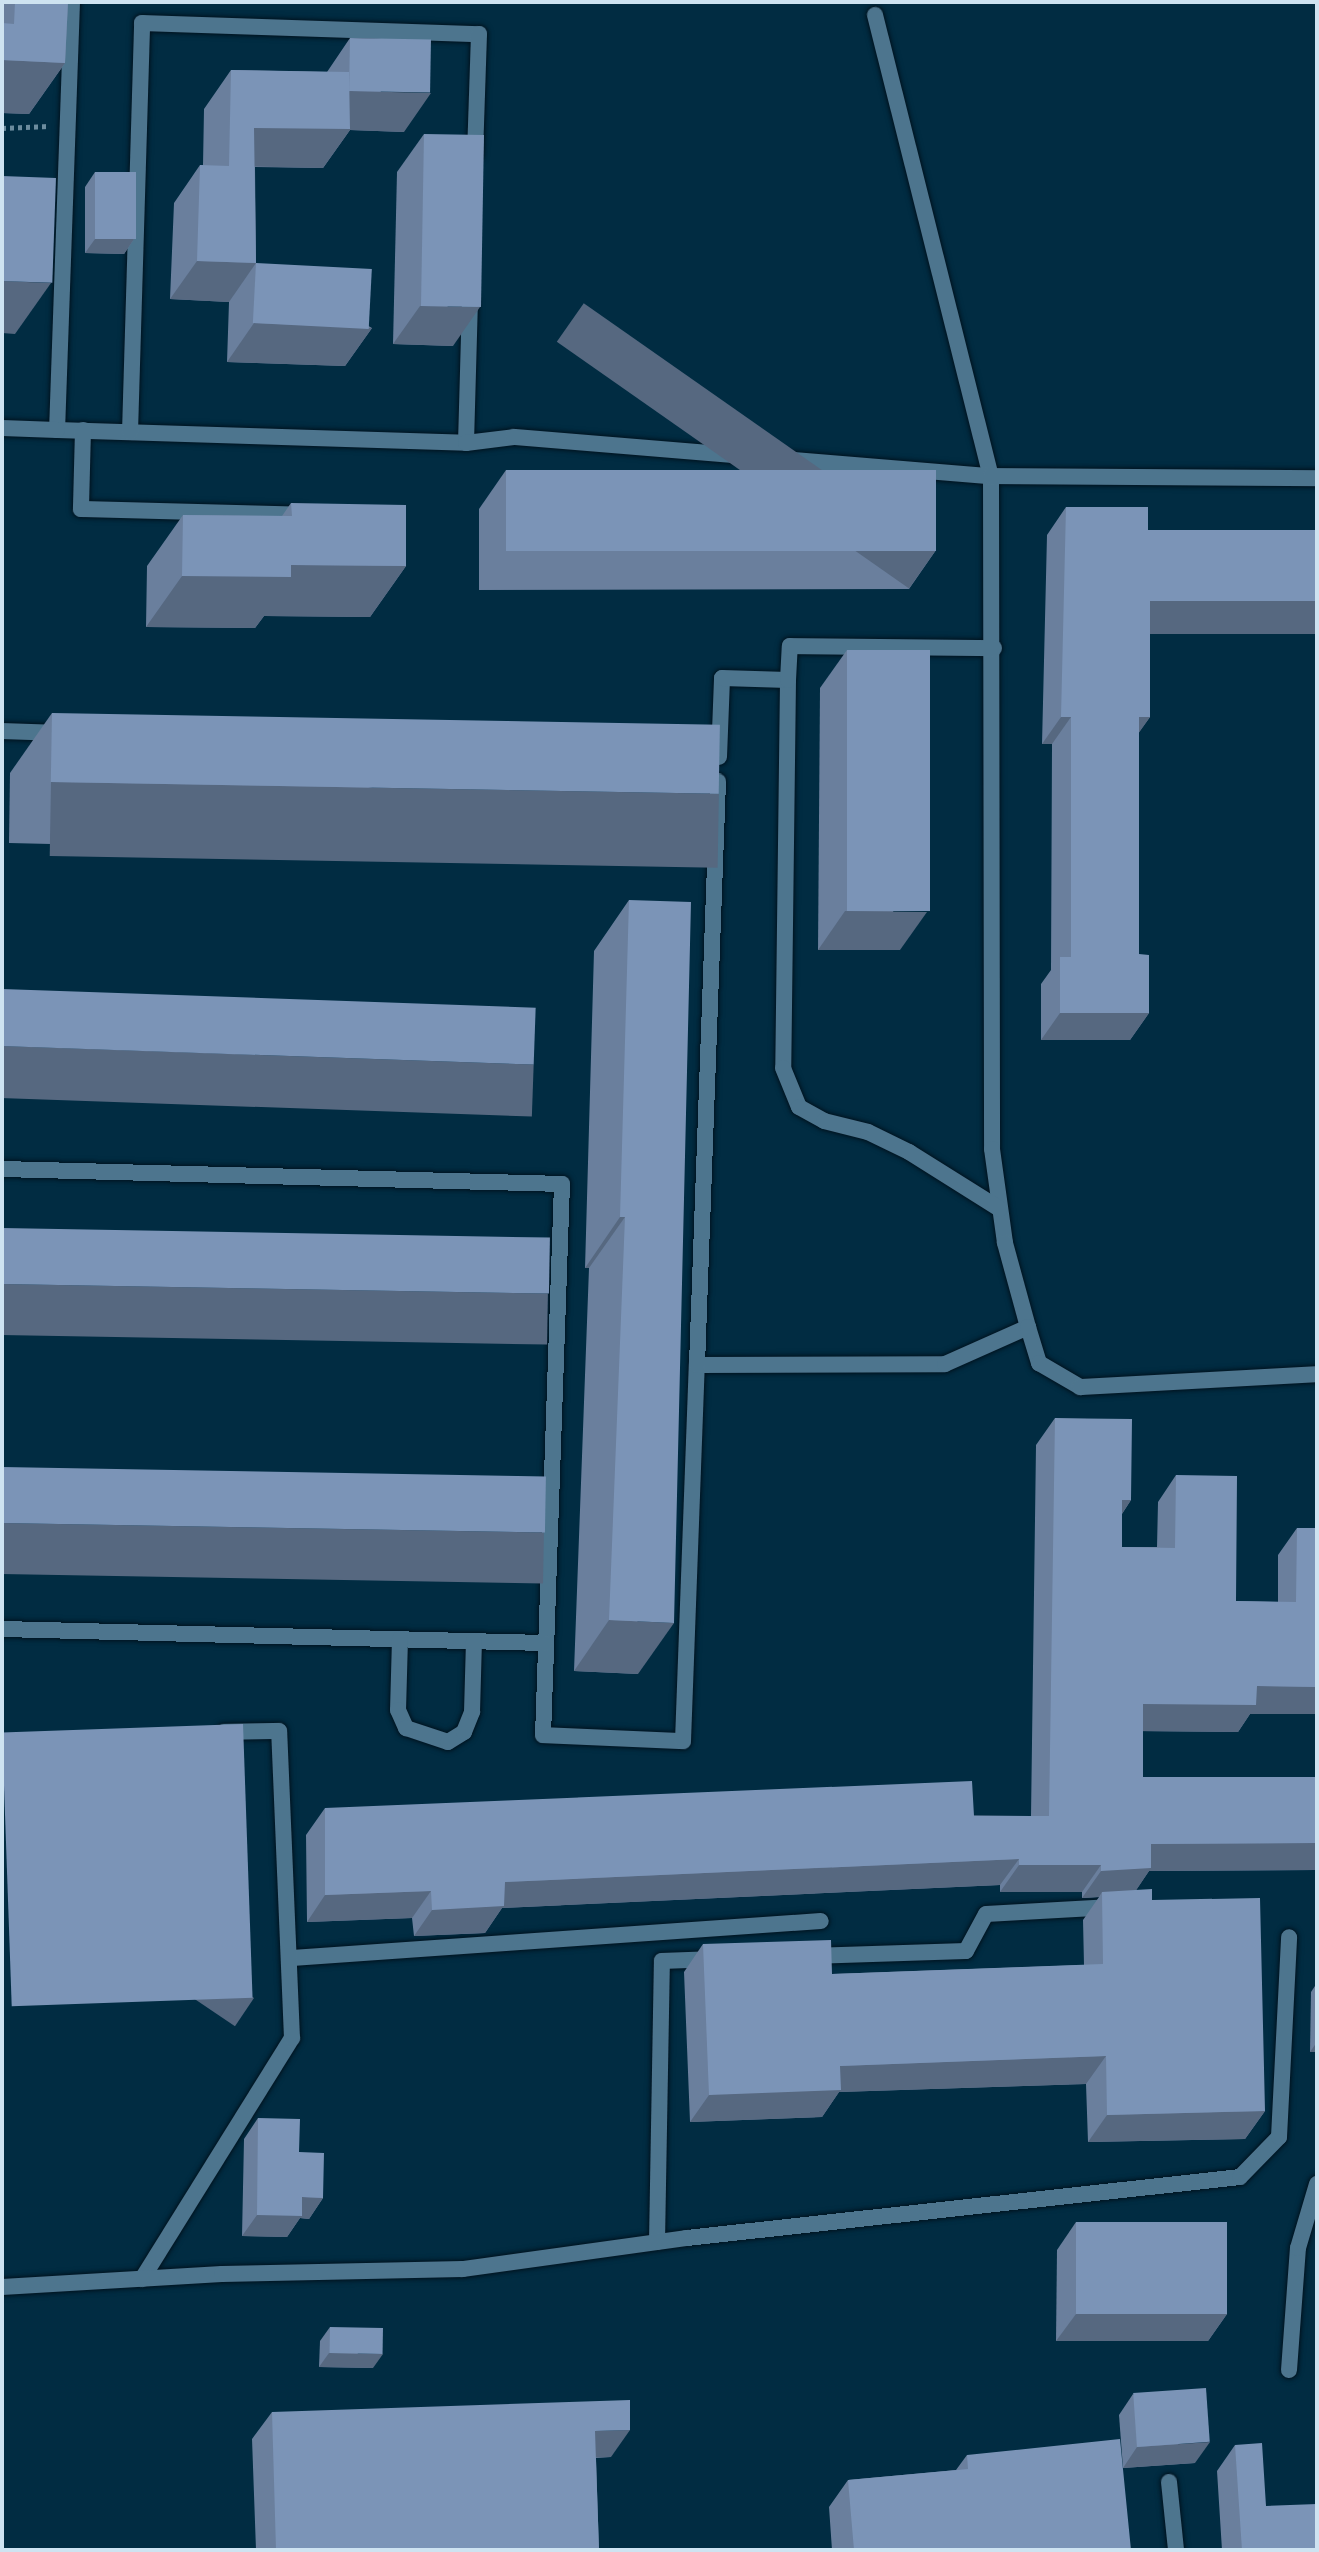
<!DOCTYPE html>
<style>
body{margin:0}
#map{position:relative;width:1319px;height:2552px;overflow:hidden;background:#012c42;font-family:"DM Sans",sans-serif}
div>[style]{position:absolute}
[style*='--x']{left:calc(var(--x)*1px);top:calc(var(--y)*1px);width:calc(var(--w)*1px);rotate:calc(var(--a)*1deg)}
.path>*{height:5px;margin-top:-2.5px;transform-origin:0;background:repeating-linear-gradient(90deg,#6c8c9e 0 4px,transparent 0 8px)}
.roads{filter:drop-shadow(0 0 2px #01131f) drop-shadow(0 0 2px #01131f)}
.lane>*{height:16px;margin:-8px;padding:0 8px;transform-origin:8px;border-radius:8px;background:#4d758e}
.wall>*{inset:0;background:#6a7f9d}
.shaded-wall>*{inset:0;background:#566880;transform-origin:0 0}
.building>*{inset:0;background:#7b94b7;transform-origin:0 0}
span{translate:-50% -50%;white-space:nowrap;text-align:center;line-height:1.15;-webkit-text-stroke:8px #012c42;paint-order:stroke}
.frame{position:absolute;inset:0;border:4px solid #cee3f1;pointer-events:none}
</style>
<div id="map">
<div class="path">
<div style="--x:2;--y:128;--w:47;--a:-2.4"></div>
</div>
<div class="roads">
<div class="lane">
<div style="--x:72;--y:2;--w:428;--a:92"></div>
<div style="--x:57;--y:430;--w:409;--a:1.8"></div>
<div style="--x:466;--y:443;--w:142;--a:-88.4"></div>
<div style="--x:875;--y:15;--w:475;--a:75.9"></div>
<div style="--x:991;--y:476;--w:673;--a:89.91"></div>
<div style="--x:992;--y:1149;--w:95;--a:82.1"></div>
<div style="--x:1005;--y:1243;--w:87;--a:74.7"></div>
<div style="--x:2;--y:428;--w:55;--a:2.1"></div>
<div style="--x:83;--y:430;--w:79;--a:91.5"></div>
<div style="--x:81;--y:509;--w:224;--a:1.5"></div>
<div style="--x:130;--y:432;--w:409;--a:-88.3"></div>
<div style="--x:142;--y:23;--w:337;--a:1.9"></div>
<div style="--x:479;--y:34;--w:120;--a:91.9"></div>
<div style="--x:466;--y:443;--w:48;--a:-7.1"></div>
<div style="--x:514;--y:437;--w:479;--a:4.7"></div>
<div style="--x:991;--y:476;--w:326;--a:0.4"></div>
<div style="--x:788;--y:680;--w:388;--a:90.7"></div>
<div style="--x:783;--y:1068;--w:42;--a:67.7"></div>
<div style="--x:799;--y:1107;--w:29;--a:29"></div>
<div style="--x:824;--y:1121;--w:45;--a:14"></div>
<div style="--x:868;--y:1132;--w:46;--a:26"></div>
<div style="--x:909;--y:1152;--w:107;--a:32.1"></div>
<div style="--x:2;--y:731;--w:58;--a:2"></div>
<div style="--x:719;--y:757;--w:79;--a:-87.8"></div>
<div style="--x:722;--y:678;--w:66;--a:1.7"></div>
<div style="--x:788;--y:680;--w:34;--a:-87"></div>
<div style="--x:790;--y:646;--w:204;--a:0.6"></div>
<div style="--x:2;--y:1169;--w:560;--a:1.53"></div>
<div style="--x:562;--y:1184;--w:551;--a:91.97"></div>
<div style="--x:543;--y:1735;--w:140;--a:2.5"></div>
<div style="--x:683;--y:1741;--w:376;--a:-87.9"></div>
<div style="--x:697;--y:1365;--w:248;--a:-0.2"></div>
<div style="--x:945;--y:1364;--w:91;--a:-24"></div>
<div style="--x:1028;--y:1327;--w:38;--a:73"></div>
<div style="--x:1039;--y:1363;--w:48;--a:30.3"></div>
<div style="--x:1080;--y:1387;--w:237;--a:-3.1"></div>
<div style="--x:697;--y:1365;--w:584;--a:-87.94"></div>
<div style="--x:2;--y:1629;--w:543;--a:1.48"></div>
<div style="--x:400;--y:1639;--w:71;--a:91.6"></div>
<div style="--x:398;--y:1710;--w:20;--a:66"></div>
<div style="--x:406;--y:1728;--w:44;--a:18.4"></div>
<div style="--x:448;--y:1742;--w:19;--a:-32"></div>
<div style="--x:464;--y:1732;--w:22;--a:-68"></div>
<div style="--x:472;--y:1712;--w:71;--a:-88.4"></div>
<div style="--x:810;--y:1956;--w:156;--a:-1.8"></div>
<div style="--x:966;--y:1951;--w:42;--a:-61.6"></div>
<div style="--x:986;--y:1914;--w:126;--a:-3.2"></div>
<div style="--x:292;--y:1958;--w:530;--a:-4"></div>
<div style="--x:657;--y:2242;--w:281;--a:-89"></div>
<div style="--x:662;--y:1961;--w:53;--a:-2.2"></div>
<div style="--x:142;--y:2279;--w:284;--a:-58.1"></div>
<div style="--x:292;--y:2038;--w:307;--a:-92.4"></div>
<div style="--x:279;--y:1731;--w:55;--a:179"></div>
<div style="--x:2;--y:2287;--w:220;--a:-3.4"></div>
<div style="--x:222;--y:2274;--w:241;--a:-1.2"></div>
<div style="--x:463;--y:2269;--w:226;--a:-7.9"></div>
<div style="--x:687;--y:2238;--w:556;--a:-6.29"></div>
<div style="--x:1240;--y:2177;--w:56;--a:-45.7"></div>
<div style="--x:1279;--y:2137;--w:200;--a:-87.1"></div>
<div style="--x:1289;--y:2370;--w:122;--a:-85.8"></div>
<div style="--x:1298;--y:2248;--w:67;--a:-73.5"></div>
<div style="--x:1169;--y:2482;--w:68;--a:84.1"></div>
</div>
</div>
<div class="wall">
<div style="clip-path:polygon(2px 2px,68px 2px,65px 63px,29px 114px,2px 113px)"></div>
<div style="clip-path:polygon(350px 38px,404px 132px,350px 130px,323px 168px,255px 167px,256px 263px,372px 328px,345px 366px,227px 362px,229px 302px,170px 299px,174px 203px,200px 165px,203px 165px,204px 109px,231px 70px,327px 72px)"></div>
<div style="clip-path:polygon(424px 134px,453px 346px,393px 344px,397px 172px)"></div>
<div style="clip-path:polygon(95px 172px,134px 239px,124px 254px,85px 253px,85px 187px)"></div>
<div style="clip-path:polygon(506px 470px,936px 550px,909px 589px,479px 590px,479px 509px)"></div>
<div style="clip-path:polygon(291px 503px,406px 566px,370px 617px,264px 616px,255px 628px,146px 627px,147px 566px,183px 515px,282px 516px)"></div>
<div style="clip-path:polygon(1066px 507px,1148px 530px,1150px 628px,1150px 717px,1139px 732px,1139px 954px,1149px 1013px,1130px 1040px,1041px 1040px,1041px 984px,1051px 970px,1052px 744px,1042px 744px,1047px 535px)"></div>
<div style="clip-path:polygon(847px 650px,900px 950px,818px 950px,820px 688px)"></div>
<div style="clip-path:polygon(52px 713px,676px 859px,9px 843px,10px 773px)"></div>
<div style="clip-path:polygon(629px 900px,638px 1674px,574px 1671px,589px 1268px,585px 1268px,594px 951px)"></div>
<div style="clip-path:polygon(1055px 1418px,1131px 1500px,1122px 1514px,1122px 1547px,1157px 1547px,1158px 1502px,1176px 1475px,1236px 1601px,1278px 1602px,1278px 1555px,1297px 1528px,1317px 1528px,1317px 1714px,1250px 1714px,1238px 1732px,1143px 1731px,1143px 1777px,1317px 1777px,1317px 1870px,1149px 1871px,1136px 1890px,1152px 1900px,1265px 2111px,1245px 2139px,1088px 2142px,1086px 2084px,839px 2092px,822px 2117px,690px 2122px,684px 1972px,703px 1944px,832px 1974px,1084px 1965px,1083px 1920px,1099px 1897px,1082px 1898px,1082px 1892px,1000px 1892px,1000px 1885px,502px 1908px,485px 1933px,414px 1936px,412px 1918px,307px 1922px,306px 1835px,325px 1808px,1031px 1816px,1036px 1445px)"></div>
<div style="clip-path:polygon(1317px 1983px,1317px 2052px,1310px 2052px,1311px 1992px)"></div>
<div style="clip-path:polygon(258px 2118px,299px 2152px,323px 2198px,309px 2219px,300px 2218px,287px 2237px,242px 2236px,244px 2139px)"></div>
<div style="clip-path:polygon(1076px 2222px,1227px 2314px,1208px 2341px,1056px 2341px,1057px 2250px)"></div>
<div style="clip-path:polygon(330px 2327px,373px 2368px,319px 2367px,320px 2341px)"></div>
<div style="clip-path:polygon(1133px 2394px,1195px 2463px,1123px 2468px,1119px 2415px)"></div>
<div style="clip-path:polygon(272px 2412px,611px 2457px,596px 2458px,599px 2550px,256px 2550px,252px 2439px)"></div>
<div style="clip-path:polygon(1235px 2445px,1266px 2506px,1317px 2550px,1222px 2550px,1217px 2471px)"></div>
<div style="clip-path:polygon(967px 2455px,1131px 2550px,832px 2550px,829px 2507px,848px 2480px,956px 2470px)"></div>
</div>
<div class="shaded-wall">
<div style="clip-path:polygon(2px 60px,65px 63px,29px 114px,2px 113px)"></div>
<div style="clip-path:polygon(350px 91px,431px 93px,404px 132px,350px 130px,323px 168px,229px 166px,254px 128px)"></div>
<div style="clip-path:polygon(95px 239px,134px 239px,124px 254px,85px 253px)"></div>
<div style="clip-path:polygon(197px 261px,256px 263px,229px 302px,170px 299px)"></div>
<div style="clip-path:polygon(2px 281px,51px 283px,15px 334px,2px 333px)"></div>
<div style="clip-path:polygon(420px 306px,480px 307px,453px 346px,393px 344px)"></div>
<div style="clip-path:polygon(254px 323px,372px 328px,345px 366px,227px 362px)"></div>
<div style="left:936px;top:550px;width:47px;height:430px;rotate:125deg"></div>
<div style="clip-path:polygon(291px 565px,406px 566px,370px 617px,264px 616px,255px 628px,146px 627px,182px 576px)"></div>
<div style="left:1150px;top:601px;width:167px;height:33px"></div>
<div style="clip-path:polygon(1061px 717px,1071px 717px,1052px 744px,1042px 744px)"></div>
<div style="clip-path:polygon(1139px 717px,1150px 717px,1131px 744px)"></div>
<div style="left:51px;top:782px;width:668px;height:74px;rotate:1deg"></div>
<div style="clip-path:polygon(845px 911px,927px 912px,900px 950px,818px 950px)"></div>
<div style="clip-path:polygon(1060px 1013px,1149px 1013px,1130px 1040px,1041px 1040px)"></div>
<div style="left:2px;top:1046px;width:532px;height:52px;rotate:2deg"></div>
<div style="clip-path:polygon(620px 1217px,625px 1217px,589px 1268px,585px 1268px)"></div>
<div style="left:2px;top:1284px;width:546px;height:51px;rotate:1deg"></div>
<div style="clip-path:polygon(1122px 1500px,1131px 1500px,1113px 1527px)"></div>
<div style="left:2px;top:1523px;width:542px;height:51px;rotate:1deg"></div>
<div style="clip-path:polygon(609px 1620px,674px 1623px,638px 1674px,574px 1671px)"></div>
<div style="clip-path:polygon(1257px 1686px,1317px 1687px,1317px 1714px,1250px 1714px,1238px 1732px,1125px 1731px,1143px 1704px)"></div>
<div style="clip-path:polygon(1317px 1843px,1317px 1870px,1149px 1871px,1133px 1895px,1102px 1892px,1099px 1897px,1082px 1898px,1101px 1871px,1151px 1844px)"></div>
<div style="clip-path:polygon(1019px 1859px,1000px 1885px,502px 1908px,485px 1933px,414px 1936px,432px 1910px,505px 1882px)"></div>
<div style="clip-path:polygon(1019px 1865px,1101px 1865px,1082px 1892px,1000px 1892px)"></div>
<div style="clip-path:polygon(431px 1891px,412px 1918px,307px 1922px,325px 1895px)"></div>
<div style="left:254px;top:1998px;width:34px;height:252px;rotate:124deg"></div>
<div style="clip-path:polygon(1317px 2042px,1317px 2052px,1310px 2052px)"></div>
<div style="clip-path:polygon(1106px 2056px,1086px 2084px,839px 2092px,822px 2117px,690px 2122px,709px 2095px,840px 2066px)"></div>
<div style="clip-path:polygon(1265px 2111px,1245px 2139px,1088px 2142px,1107px 2115px)"></div>
<div style="clip-path:polygon(302px 2197px,323px 2198px,309px 2219px,300px 2218px,287px 2237px,242px 2236px,257px 2215px)"></div>
<div style="clip-path:polygon(1076px 2314px,1227px 2314px,1208px 2341px,1056px 2341px)"></div>
<div style="clip-path:polygon(329px 2353px,383px 2354px,373px 2368px,319px 2367px)"></div>
<div style="clip-path:polygon(630px 2430px,611px 2457px,575px 2458px,595px 2431px)"></div>
<div style="clip-path:polygon(1210px 2442px,1195px 2463px,1123px 2468px,1137px 2447px)"></div>
</div>
<div class="building">
<div style="clip-path:polygon(15px 2px,68px 2px,65px 63px,2px 60px,2px 23px,14px 24px)"></div>
<div style="left:350px;top:38px;width:81px;height:53px;rotate:1deg"></div>
<div style="clip-path:polygon(231px 70px,349px 72px,350px 129px,254px 128px,256px 263px,197px 261px,200px 165px,229px 166px)"></div>
<div style="left:424px;top:134px;width:60px;height:172px;rotate:1deg"></div>
<div style="left:95px;top:172px;width:41px;height:67px"></div>
<div style="left:2px;top:176px;width:54px;height:105px;rotate:2deg"></div>
<div style="left:256px;top:263px;width:116px;height:60px;rotate:3deg"></div>
<div style="left:506px;top:470px;width:430px;height:81px"></div>
<div style="clip-path:polygon(291px 503px,406px 505px,406px 566px,291px 565px,291px 577px,182px 576px,183px 515px,292px 516px)"></div>
<div style="clip-path:polygon(1066px 507px,1148px 507px,1148px 530px,1317px 530px,1317px 601px,1150px 601px,1150px 717px,1139px 717px,1139px 954px,1149px 955px,1149px 1013px,1060px 1013px,1060px 957px,1071px 957px,1071px 717px,1061px 717px)"></div>
<div style="left:847px;top:650px;width:83px;height:261px"></div>
<div style="left:52px;top:713px;width:668px;height:69px;rotate:1deg"></div>
<div style="clip-path:polygon(629px 900px,691px 902px,674px 1623px,609px 1620px,625px 1217px,620px 1217px)"></div>
<div style="left:2px;top:989px;width:534px;height:57px;rotate:2deg"></div>
<div style="left:2px;top:1228px;width:548px;height:56px;rotate:1deg"></div>
<div style="clip-path:polygon(1055px 1418px,1132px 1419px,1131px 1500px,1122px 1500px,1122px 1547px,1175px 1548px,1176px 1475px,1237px 1476px,1236px 1601px,1296px 1602px,1297px 1528px,1317px 1528px,1317px 1687px,1257px 1686px,1256px 1705px,1143px 1704px,1143px 1777px,1317px 1777px,1317px 1843px,1151px 1844px,1151px 1868px,1101px 1871px,1101px 1865px,1019px 1865px,1019px 1859px,505px 1882px,504px 1906px,432px 1910px,431px 1891px,325px 1895px,325px 1808px,972px 1781px,974px 1816px,1049px 1816px)"></div>
<div style="left:2px;top:1467px;width:544px;height:56px;rotate:1deg"></div>
<div style="left:243px;top:1724px;width:274px;height:241px;rotate:88deg"></div>
<div style="clip-path:polygon(1152px 1889px,1152px 1900px,1260px 1898px,1265px 2111px,1107px 2115px,1106px 2056px,840px 2066px,841px 2090px,709px 2095px,703px 1944px,831px 1940px,832px 1974px,1103px 1964px,1102px 1892px)"></div>
<div style="clip-path:polygon(258px 2118px,300px 2119px,299px 2152px,324px 2153px,323px 2198px,302px 2197px,302px 2216px,257px 2215px)"></div>
<div style="left:1076px;top:2222px;width:151px;height:92px"></div>
<div style="left:330px;top:2327px;width:53px;height:26px;rotate:1deg"></div>
<div style="left:1206px;top:2388px;width:54px;height:73px;rotate:86deg"></div>
<div style="clip-path:polygon(630px 2400px,630px 2430px,595px 2431px,599px 2550px,276px 2550px,272px 2412px)"></div>
<div style="clip-path:polygon(1120px 2439px,1131px 2550px,854px 2550px,848px 2480px,968px 2469px,967px 2455px)"></div>
<div style="clip-path:polygon(1262px 2443px,1266px 2506px,1317px 2504px,1317px 2550px,1242px 2550px,1235px 2445px)"></div>
</div>
<div class="frame"></div>
</div>
